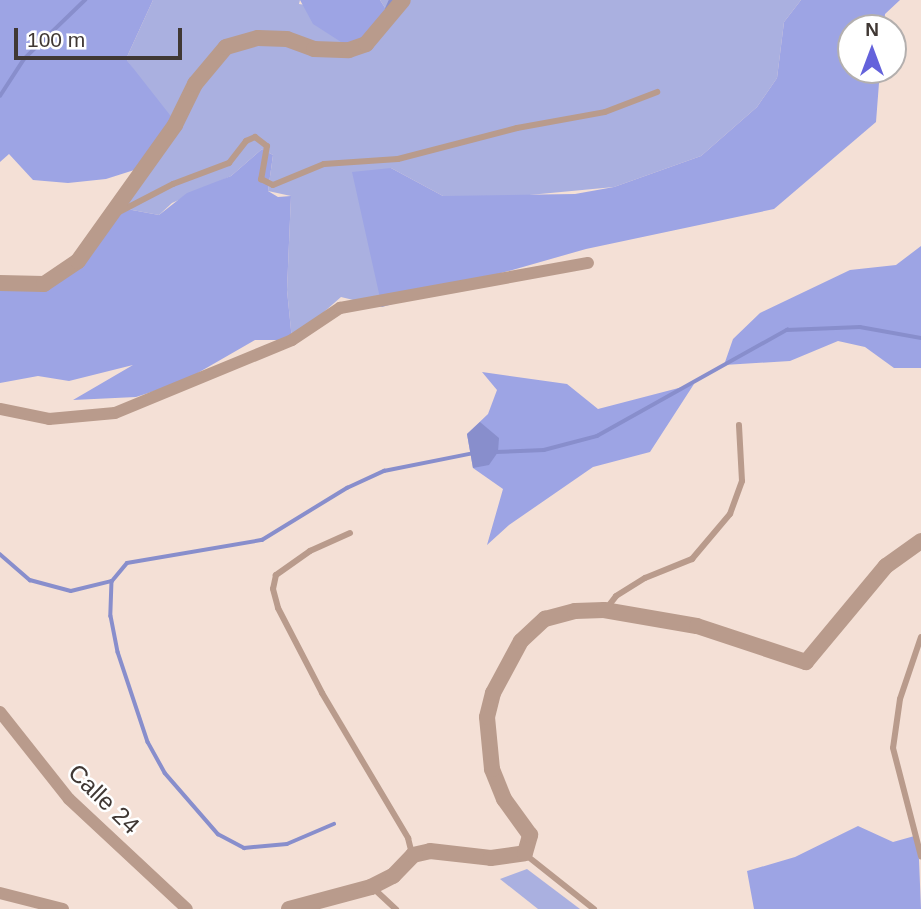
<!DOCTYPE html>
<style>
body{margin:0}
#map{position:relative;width:921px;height:909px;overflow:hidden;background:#f4e0d6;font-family:Helvetica,sans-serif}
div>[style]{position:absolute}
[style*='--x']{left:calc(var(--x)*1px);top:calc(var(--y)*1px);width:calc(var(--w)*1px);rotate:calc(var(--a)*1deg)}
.green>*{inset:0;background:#aab0e0}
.forest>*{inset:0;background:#9da4e4}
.water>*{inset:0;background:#888ecc}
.stream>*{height:3.5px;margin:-1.75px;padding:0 1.75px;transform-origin:1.75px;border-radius:1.75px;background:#888ecc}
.service>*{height:6px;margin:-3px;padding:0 3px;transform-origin:3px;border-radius:3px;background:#b99b8c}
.minor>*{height:12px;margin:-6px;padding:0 6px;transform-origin:6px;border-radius:6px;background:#b99b8c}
.tertiary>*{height:16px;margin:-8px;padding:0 8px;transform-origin:8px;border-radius:8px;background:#b99b8c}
span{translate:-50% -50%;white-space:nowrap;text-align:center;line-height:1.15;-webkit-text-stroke:5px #fff;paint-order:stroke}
.street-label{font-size:24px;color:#403834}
.north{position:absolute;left:837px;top:14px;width:70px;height:70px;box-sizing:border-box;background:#fff;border:2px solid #b3afae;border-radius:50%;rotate:0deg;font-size:19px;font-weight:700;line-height:28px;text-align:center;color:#403834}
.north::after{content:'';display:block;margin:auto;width:24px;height:32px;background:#6462db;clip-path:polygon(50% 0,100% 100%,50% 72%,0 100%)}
.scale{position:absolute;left:14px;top:28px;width:168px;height:32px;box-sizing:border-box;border:4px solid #403834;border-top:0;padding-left:9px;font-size:21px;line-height:24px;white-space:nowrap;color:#403834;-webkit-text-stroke:5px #fff;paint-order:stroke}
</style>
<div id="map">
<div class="green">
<div style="clip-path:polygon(153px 0,300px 0,299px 4px,391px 17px,380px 0,801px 0,784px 22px,777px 78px,757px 107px,701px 156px,614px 187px,507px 197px,443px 196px,391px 168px,382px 307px,341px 297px,292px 340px,287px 290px,291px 196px,268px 191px,273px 155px,262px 149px,231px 176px,172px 203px,159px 215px,116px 207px,150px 165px,148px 90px,126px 59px)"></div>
<div style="clip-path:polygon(527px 869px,580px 909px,538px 909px,500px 879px)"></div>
</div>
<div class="forest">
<div style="clip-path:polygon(0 0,153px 0,126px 59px,177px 124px,150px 165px,106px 179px,68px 183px,33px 180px,9px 154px,0 162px)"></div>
<div style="clip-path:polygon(300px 0,380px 0,391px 17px,352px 49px,313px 24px)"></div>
<div style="clip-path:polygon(801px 0,900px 0,885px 14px,884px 28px,851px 28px,851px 70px,880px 70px,876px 122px,774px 209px,586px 249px,382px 307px,352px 172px,391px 168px,443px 196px,575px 194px,614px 187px,701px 156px,757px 107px,777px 78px,784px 22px)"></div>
<div style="clip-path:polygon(262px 149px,273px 155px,268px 191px,278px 197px,291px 196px,287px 290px,292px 340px,255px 340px,182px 382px,136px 397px,73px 400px,133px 365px,69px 381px,38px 376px,0 383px,0 283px,61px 276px,116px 207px,159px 215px,187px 193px,231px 176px)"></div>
<div style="clip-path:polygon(921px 246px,921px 368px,894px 368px,865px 347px,838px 341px,790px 361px,724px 365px,733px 339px,760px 313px,850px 270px,896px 265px)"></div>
<div style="clip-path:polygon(482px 372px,567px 384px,598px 409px,694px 384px,650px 452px,593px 467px,509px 525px,487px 545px,503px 489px,473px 468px,467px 434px,488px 414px,497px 390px)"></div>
<div style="clip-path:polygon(858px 826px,893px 842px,918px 835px,921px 909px,754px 909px,747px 871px,795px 857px)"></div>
</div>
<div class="water">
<div style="clip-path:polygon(480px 422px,499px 438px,498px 452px,489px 465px,473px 468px,467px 434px)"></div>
</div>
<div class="stream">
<div style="--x:387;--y:9;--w:10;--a:-66"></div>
<div style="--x:0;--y:96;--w:44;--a:-57"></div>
<div style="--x:24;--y:59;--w:85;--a:-44"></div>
<div style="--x:496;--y:452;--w:48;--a:-2.4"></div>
<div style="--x:544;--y:450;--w:55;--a:-14.8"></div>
<div style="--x:597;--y:436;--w:218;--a:-29.2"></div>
<div style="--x:787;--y:330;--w:73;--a:-2.4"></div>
<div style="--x:860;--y:327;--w:62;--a:10.2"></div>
<div style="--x:0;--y:554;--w:40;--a:41"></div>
<div style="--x:30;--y:580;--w:42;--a:15"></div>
<div style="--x:71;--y:591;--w:42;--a:-13.7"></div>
<div style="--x:112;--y:581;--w:23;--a:-50"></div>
<div style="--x:127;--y:563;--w:137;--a:-9.7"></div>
<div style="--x:262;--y:540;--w:100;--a:-31.5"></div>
<div style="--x:347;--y:488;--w:41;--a:-24.7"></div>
<div style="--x:384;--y:471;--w:92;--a:-11.3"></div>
<div style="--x:112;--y:581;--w:35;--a:92"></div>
<div style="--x:111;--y:616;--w:37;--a:79"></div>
<div style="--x:118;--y:652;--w:95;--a:71.6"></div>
<div style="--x:148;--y:742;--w:35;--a:61"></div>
<div style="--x:165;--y:773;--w:81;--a:49"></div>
<div style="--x:218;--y:834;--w:30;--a:28"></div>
<div style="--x:244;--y:848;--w:43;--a:-5.3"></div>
<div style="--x:287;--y:844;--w:51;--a:-23.1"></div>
</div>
<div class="service">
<div style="--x:119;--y:212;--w:61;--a:-27.4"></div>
<div style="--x:173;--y:184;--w:60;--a:-20.6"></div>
<div style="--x:229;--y:163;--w:28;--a:-52"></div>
<div style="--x:246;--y:141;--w:10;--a:-24"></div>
<div style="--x:255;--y:137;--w:15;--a:37"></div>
<div style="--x:267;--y:146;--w:34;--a:100"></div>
<div style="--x:261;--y:179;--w:13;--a:27"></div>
<div style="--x:273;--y:185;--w:55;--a:-22.4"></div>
<div style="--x:324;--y:164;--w:74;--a:-3.9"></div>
<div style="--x:398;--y:159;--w:123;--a:-14.6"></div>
<div style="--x:517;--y:128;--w:89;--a:-10.3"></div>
<div style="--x:605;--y:112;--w:56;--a:-21"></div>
<div style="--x:350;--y:533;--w:44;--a:155.8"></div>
<div style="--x:310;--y:551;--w:42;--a:144.8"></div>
<div style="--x:276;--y:575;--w:14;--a:102"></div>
<div style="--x:273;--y:589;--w:20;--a:75"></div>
<div style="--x:278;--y:608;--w:96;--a:62.6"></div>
<div style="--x:322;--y:693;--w:169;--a:59.3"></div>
<div style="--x:408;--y:838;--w:16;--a:76"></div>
<div style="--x:606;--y:609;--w:16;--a:-52"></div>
<div style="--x:616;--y:596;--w:34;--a:-32"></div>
<div style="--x:645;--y:578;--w:51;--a:-22"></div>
<div style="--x:692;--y:559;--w:59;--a:-49.8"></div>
<div style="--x:730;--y:514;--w:35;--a:-70"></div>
<div style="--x:742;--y:481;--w:56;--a:-93.1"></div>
<div style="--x:921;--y:637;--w:65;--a:108.7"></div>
<div style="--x:900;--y:699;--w:49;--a:98.1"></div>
<div style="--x:893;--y:748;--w:112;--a:75.5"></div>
<div style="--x:526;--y:855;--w:87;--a:38.5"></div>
<div style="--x:372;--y:887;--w:33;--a:43"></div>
</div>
<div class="minor">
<div style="--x:0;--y:409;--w:50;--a:11.5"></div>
<div style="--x:49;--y:419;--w:66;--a:-5.2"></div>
<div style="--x:115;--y:413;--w:191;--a:-22.4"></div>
<div style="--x:292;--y:340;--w:58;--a:-33.7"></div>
<div style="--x:340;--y:308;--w:252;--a:-10.3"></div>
<div style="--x:0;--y:712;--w:111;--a:51.6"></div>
<div style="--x:69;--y:799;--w:161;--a:43"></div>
<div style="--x:0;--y:893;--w:65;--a:14.3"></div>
</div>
<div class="tertiary">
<div style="--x:0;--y:283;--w:44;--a:1.3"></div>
<div style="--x:44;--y:284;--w:41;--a:-34.1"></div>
<div style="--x:78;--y:261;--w:167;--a:-54.5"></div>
<div style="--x:175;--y:125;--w:46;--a:-64"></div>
<div style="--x:195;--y:84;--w:48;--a:-50"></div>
<div style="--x:226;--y:47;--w:33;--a:-16"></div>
<div style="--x:258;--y:38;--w:29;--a:2"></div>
<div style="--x:287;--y:39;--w:29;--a:20"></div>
<div style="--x:314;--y:49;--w:35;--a:2"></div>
<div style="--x:349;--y:50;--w:18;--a:-19"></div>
<div style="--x:366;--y:44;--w:57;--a:-49.9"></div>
<div style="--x:289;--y:909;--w:85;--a:-15"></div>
<div style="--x:371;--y:887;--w:25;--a:-27"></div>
<div style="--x:393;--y:876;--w:29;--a:-46"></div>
<div style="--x:413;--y:855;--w:17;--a:-13"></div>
<div style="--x:430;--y:851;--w:61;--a:6.5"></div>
<div style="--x:491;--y:858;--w:34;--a:-8"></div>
<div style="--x:525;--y:853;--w:19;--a:-74"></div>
<div style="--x:530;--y:835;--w:44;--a:-125.8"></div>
<div style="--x:504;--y:799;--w:32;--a:-112"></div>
<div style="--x:492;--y:769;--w:52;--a:-95.5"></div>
<div style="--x:487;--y:717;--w:25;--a:-76"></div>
<div style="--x:493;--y:693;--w:59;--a:-61.7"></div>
<div style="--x:521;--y:641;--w:33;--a:-43"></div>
<div style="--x:545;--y:619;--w:31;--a:-15"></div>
<div style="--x:575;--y:611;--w:29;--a:-2"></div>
<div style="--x:604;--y:610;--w:94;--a:9.8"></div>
<div style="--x:697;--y:626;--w:115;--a:18.3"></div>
<div style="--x:806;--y:662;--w:125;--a:-50.2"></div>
<div style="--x:886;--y:566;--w:43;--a:-35.5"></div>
</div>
<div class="street-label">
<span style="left:104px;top:799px;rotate:44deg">Calle 24</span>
</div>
<div class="north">N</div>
<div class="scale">100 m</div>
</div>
